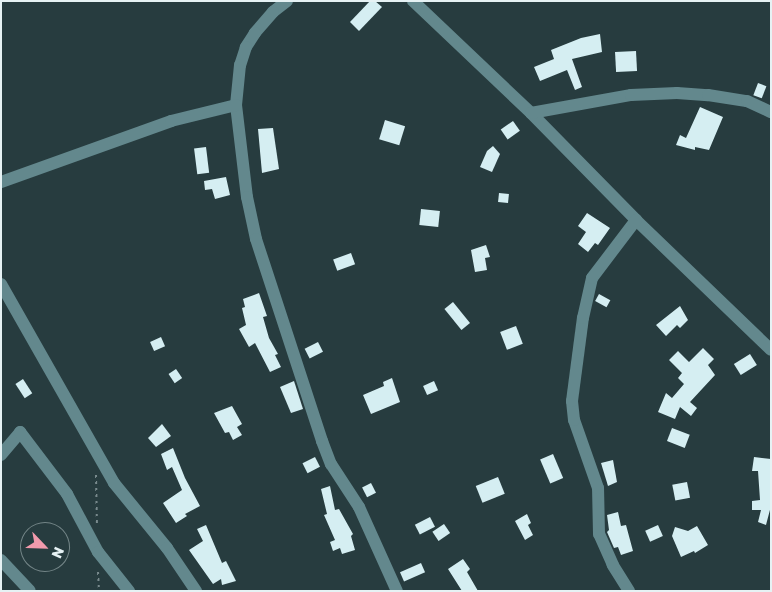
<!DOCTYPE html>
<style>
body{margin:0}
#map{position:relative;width:772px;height:592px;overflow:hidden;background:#273c3f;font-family:"Golos Text",sans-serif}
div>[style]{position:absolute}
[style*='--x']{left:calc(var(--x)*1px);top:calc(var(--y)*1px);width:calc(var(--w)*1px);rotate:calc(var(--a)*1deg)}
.building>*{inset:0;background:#d5eef2;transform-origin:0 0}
.path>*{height:2px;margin-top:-1px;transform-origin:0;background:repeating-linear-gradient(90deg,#798a8d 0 2.5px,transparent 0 6.5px)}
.minor>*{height:12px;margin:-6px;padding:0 6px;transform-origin:6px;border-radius:6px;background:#63888d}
span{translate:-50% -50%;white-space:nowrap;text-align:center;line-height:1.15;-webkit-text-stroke:5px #273c3f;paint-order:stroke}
.frame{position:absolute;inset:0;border:2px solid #e6f2f4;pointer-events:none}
.north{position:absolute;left:20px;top:522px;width:50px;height:50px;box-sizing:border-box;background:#273c3f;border:1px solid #738587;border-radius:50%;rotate:114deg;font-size:14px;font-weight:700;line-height:20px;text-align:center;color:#e6f2f4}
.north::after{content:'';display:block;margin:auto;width:18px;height:22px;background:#f29aac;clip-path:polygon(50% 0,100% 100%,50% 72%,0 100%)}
</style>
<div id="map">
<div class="building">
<div style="clip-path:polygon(370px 1px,375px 1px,382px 7px,359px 31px,350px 22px)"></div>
<div style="clip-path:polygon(600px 34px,602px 52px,572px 59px,582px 87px,575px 90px,567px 70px,540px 81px,534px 67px,554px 59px,551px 50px,581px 38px)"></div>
<div style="left:636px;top:51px;width:20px;height:21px;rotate:87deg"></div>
<div style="left:758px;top:83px;width:9px;height:13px;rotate:21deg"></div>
<div style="clip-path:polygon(700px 107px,723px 117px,709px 150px,695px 147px,695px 150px,676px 145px,680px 135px,686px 138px)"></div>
<div style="left:385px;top:120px;width:21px;height:20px;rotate:17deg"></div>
<div style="left:513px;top:121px;width:12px;height:15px;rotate:55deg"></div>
<div style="clip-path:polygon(273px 128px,279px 169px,262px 173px,258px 129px)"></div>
<div style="clip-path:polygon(493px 146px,500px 154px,492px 172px,480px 167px,487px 151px)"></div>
<div style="left:206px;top:147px;width:26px;height:12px;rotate:83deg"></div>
<div style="clip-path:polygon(226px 177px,230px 195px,215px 199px,212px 189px,205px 190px,204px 181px)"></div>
<div style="left:499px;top:193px;width:10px;height:9px;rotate:6deg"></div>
<div style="left:421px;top:209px;width:19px;height:16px;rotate:6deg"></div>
<div style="clip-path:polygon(587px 213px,610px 228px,598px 245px,595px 243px,588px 252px,578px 244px,586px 232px,578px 226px)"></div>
<div style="clip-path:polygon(486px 245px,490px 257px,485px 258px,487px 270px,475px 272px,471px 250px)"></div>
<div style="left:351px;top:253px;width:12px;height:19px;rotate:70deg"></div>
<div style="clip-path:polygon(259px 293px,267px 316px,263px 317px,269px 338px,278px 354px,275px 355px,281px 367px,270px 372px,255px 343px,249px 347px,239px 329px,246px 325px,242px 308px,245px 307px,243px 299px)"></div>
<div style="left:599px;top:294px;width:13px;height:8px;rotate:29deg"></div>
<div style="left:453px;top:302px;width:27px;height:11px;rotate:51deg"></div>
<div style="clip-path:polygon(680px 306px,688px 320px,680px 328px,677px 325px,666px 336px,656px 325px)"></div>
<div style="left:516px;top:326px;width:19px;height:17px;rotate:69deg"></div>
<div style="left:161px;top:337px;width:10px;height:12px;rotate:66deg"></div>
<div style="left:318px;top:342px;width:11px;height:15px;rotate:63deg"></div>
<div style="clip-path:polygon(703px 348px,714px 359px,708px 365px,715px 375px,690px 402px,697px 408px,691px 416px,680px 407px,675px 419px,658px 412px,666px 393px,672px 398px,684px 384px,678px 378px,682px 373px,669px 360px,678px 351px,689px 362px)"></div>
<div style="left:750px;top:354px;width:13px;height:19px;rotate:58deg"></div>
<div style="left:176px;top:369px;width:11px;height:9px;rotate:56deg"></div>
<div style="clip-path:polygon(392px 378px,400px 402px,371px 414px,363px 395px,384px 386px,383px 382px)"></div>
<div style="left:23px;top:379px;width:17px;height:9px;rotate:57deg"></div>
<div style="clip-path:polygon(294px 381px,303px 409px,291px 413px,280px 387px)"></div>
<div style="left:434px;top:381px;width:10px;height:12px;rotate:66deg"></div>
<div style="clip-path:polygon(232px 406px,242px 424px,237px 427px,242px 435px,233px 440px,229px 432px,225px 433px,214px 413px)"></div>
<div style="clip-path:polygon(162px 424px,171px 436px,156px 447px,148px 438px)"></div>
<div style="left:672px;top:428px;width:19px;height:14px;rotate:21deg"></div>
<div style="clip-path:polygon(173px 448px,185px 478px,200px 506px,185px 514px,187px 516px,176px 523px,163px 503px,182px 490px,172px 467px,167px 470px,161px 454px)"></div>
<div style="left:553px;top:454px;width:26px;height:14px;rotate:67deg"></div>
<div style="left:315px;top:457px;width:11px;height:14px;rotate:63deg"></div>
<div style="clip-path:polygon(754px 457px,771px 459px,771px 506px,766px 525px,758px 522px,761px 510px,752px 510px,752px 501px,760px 500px,758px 471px,752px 471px)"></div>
<div style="clip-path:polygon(613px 460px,617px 482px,608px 486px,601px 463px)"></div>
<div style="left:498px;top:477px;width:18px;height:24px;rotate:68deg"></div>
<div style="left:687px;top:482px;width:16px;height:15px;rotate:79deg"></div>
<div style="left:371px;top:483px;width:11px;height:10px;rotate:63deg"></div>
<div style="clip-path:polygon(330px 486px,335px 510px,339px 509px,353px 534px,351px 536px,355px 550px,342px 554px,340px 548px,333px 551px,330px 542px,335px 540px,324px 515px,327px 514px,321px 489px)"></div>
<div style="clip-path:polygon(618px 512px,621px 526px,626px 525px,633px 551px,621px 555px,618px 547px,614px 548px,607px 532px,609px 530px,607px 515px)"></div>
<div style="clip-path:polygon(527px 514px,531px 523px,528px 525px,533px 535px,525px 540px,515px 521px)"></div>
<div style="left:430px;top:517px;width:11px;height:17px;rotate:63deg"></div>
<div style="left:444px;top:524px;width:11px;height:14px;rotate:56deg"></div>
<div style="clip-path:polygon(206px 525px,222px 563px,226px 561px,236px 581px,222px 585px,221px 579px,213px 584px,189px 550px,203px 541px,197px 529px)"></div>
<div style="left:658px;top:525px;width:12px;height:14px;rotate:66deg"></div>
<div style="clip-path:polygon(697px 526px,708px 545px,695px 553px,694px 551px,681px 557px,672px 536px,675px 527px,688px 531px)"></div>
<div style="clip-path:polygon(463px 559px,470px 569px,467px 572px,478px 591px,462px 591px,448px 569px)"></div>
<div style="left:421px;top:563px;width:10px;height:23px;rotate:66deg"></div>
</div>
<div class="path">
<div style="--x:96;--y:475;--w:50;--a:88.9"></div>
<div style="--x:98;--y:572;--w:19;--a:87"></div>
</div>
<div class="minor">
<div style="--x:287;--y:1;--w:18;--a:142"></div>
<div style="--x:273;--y:12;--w:28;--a:131"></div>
<div style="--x:255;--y:33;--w:17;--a:123"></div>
<div style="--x:246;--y:47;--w:19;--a:108"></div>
<div style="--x:240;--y:65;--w:40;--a:95.7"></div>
<div style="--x:236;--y:105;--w:93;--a:83.2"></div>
<div style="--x:247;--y:197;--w:43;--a:77.9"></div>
<div style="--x:256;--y:239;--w:213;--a:71.9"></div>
<div style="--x:322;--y:441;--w:25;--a:69"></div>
<div style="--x:331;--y:464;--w:51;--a:56.9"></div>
<div style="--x:359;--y:507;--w:92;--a:65.7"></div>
<div style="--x:413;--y:1;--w:163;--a:43.5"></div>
<div style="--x:531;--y:113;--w:150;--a:45.5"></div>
<div style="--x:636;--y:220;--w:187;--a:43.9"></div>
<div style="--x:531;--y:113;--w:102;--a:-10.2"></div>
<div style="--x:631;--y:95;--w:46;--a:-2.5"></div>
<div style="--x:677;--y:93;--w:31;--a:4"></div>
<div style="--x:708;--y:95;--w:39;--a:9"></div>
<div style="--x:747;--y:101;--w:26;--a:25"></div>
<div style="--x:1;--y:182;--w:181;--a:-19.7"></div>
<div style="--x:171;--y:121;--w:67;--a:-13.8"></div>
<div style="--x:1;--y:284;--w:229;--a:60.4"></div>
<div style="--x:114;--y:483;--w:84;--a:50.8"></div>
<div style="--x:167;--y:548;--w:52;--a:56"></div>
<div style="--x:1;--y:455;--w:30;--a:-50"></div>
<div style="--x:20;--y:432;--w:78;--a:52.8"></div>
<div style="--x:67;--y:494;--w:66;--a:61.9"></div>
<div style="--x:98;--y:552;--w:50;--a:51.5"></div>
<div style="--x:1;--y:560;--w:42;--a:46.9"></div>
<div style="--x:629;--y:591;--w:31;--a:-122"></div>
<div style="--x:613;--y:565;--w:34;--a:-114"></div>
<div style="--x:599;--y:534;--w:46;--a:-91.2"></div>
<div style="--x:598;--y:488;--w:72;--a:-109.4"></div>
<div style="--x:574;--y:420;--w:19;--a:-96"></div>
<div style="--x:572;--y:401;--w:84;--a:-82.5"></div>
<div style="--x:583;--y:318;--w:41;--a:-77.3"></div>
<div style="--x:592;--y:278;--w:73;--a:-52.8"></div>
</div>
<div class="frame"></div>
<div class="north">N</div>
</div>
